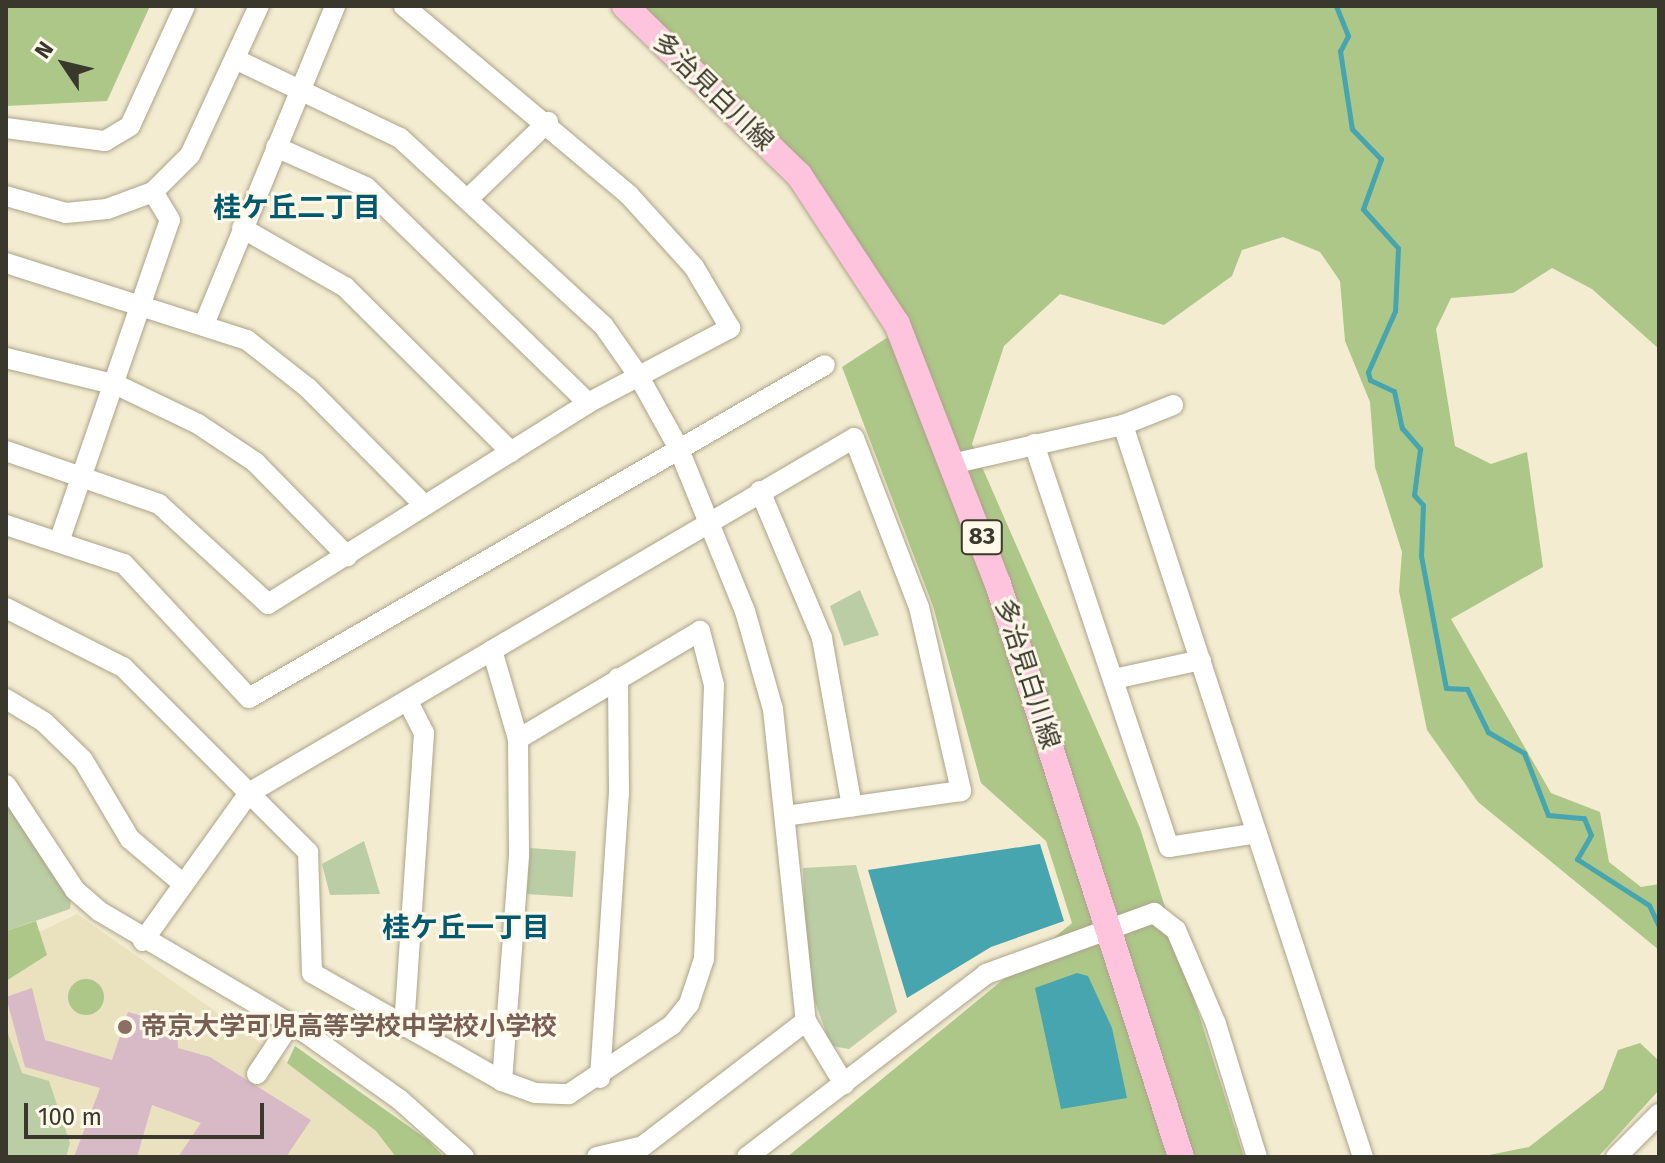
<!DOCTYPE html>
<meta charset="utf-8">
<style>
body{margin:0}
#map{position:relative;width:1665px;height:1163px;overflow:hidden;background:#f3ecd1;font-family:"Fira Sans","Noto Sans JP",sans-serif}
div>[style]{position:absolute}
[style*='--x']{left:calc(var(--x)*1px);top:calc(var(--y)*1px);width:calc(var(--w)*1px);rotate:calc(var(--a)*1deg)}
.built>*{inset:0;background:#eae2bf}
.green>*{inset:0;background:#bbcda4;transform-origin:0 0}
.forest>*{inset:0;background:#adc788}
.round{border-radius:50%}
.water>*{inset:0;background:#46a5af}
.stream>*{height:5px;margin:-2.5px;padding:0 2.5px;transform-origin:2.5px;border-radius:2.5px;background:#46a5af}
.building>*{inset:0;background:#d7bac6}
.roads{filter:drop-shadow(0 0 2px #aba48a) drop-shadow(0 0 2px #aba48a)}
.minor>*{height:20px;margin:-10px;padding:0 10px;transform-origin:10px;border-radius:10px;background:#fff}
.major>*{height:26px;margin:-13px;padding:0 13px;transform-origin:13px;border-radius:13px;background:#ffc4dd}
.dots>*{width:22px;height:22px;translate:-50% -50%;box-sizing:border-box;border:4px solid #fef9e9;border-radius:50%}
span{translate:-50% -50%;white-space:nowrap;text-align:center;line-height:1.15;-webkit-text-stroke:6px #fef9e9;paint-order:stroke}
.shield-label span{padding:2px 6px;background:#fef9e9;border:2px solid;border-radius:6px;-webkit-text-stroke-width:0}
.shield-label{font-size:24px;color:#3a372d;font-weight:700}
.street-label{font-size:26px;color:#3a372d}
.education-label{font-size:26px;color:#785e54;font-weight:700}
.left{translate:0 -50%;text-align:left}
.neighbourhood-label{font-size:28px;color:#00596f;font-weight:700}
.frame{position:absolute;inset:0;border:8px solid #3a372d;pointer-events:none}
.north{position:absolute;left:24px;top:24px;width:80px;height:80px;-webkit-text-stroke:6px #fef9e9;paint-order:stroke;rotate:305deg;font-size:22px;font-weight:700;line-height:32px;text-align:center;color:#3a372d}
.north::after{content:'';display:block;margin:auto;width:28px;height:36px;background:#3a372d;clip-path:polygon(50% 0,100% 100%,50% 72%,0 100%)}
.scale{position:absolute;left:24px;top:1103px;width:240px;height:36px;box-sizing:border-box;border:4px solid #3a372d;border-top:0;padding-left:10px;font-size:24px;line-height:28px;white-space:nowrap;color:#3a372d;-webkit-text-stroke:6px #fef9e9;paint-order:stroke}
</style>
<div id="map">
<div class="built">
<div style="clip-path:polygon(77px 914px,397px 1139px,409px 1157px,6px 1157px,6px 948px)"></div>
</div>
<div class="green">
<div style="clip-path:polygon(860px 590px,879px 635px,844px 646px,830px 606px)"></div>
<div style="clip-path:polygon(6px 801px,71px 900px,70px 909px,6px 931px)"></div>
<div style="clip-path:polygon(364px 841px,380px 894px,330px 895px,322px 864px)"></div>
<div style="left:530px;top:848px;width:46px;height:46px;rotate:4deg"></div>
<div style="clip-path:polygon(856px 865px,897px 1012px,849px 1049px,831px 1046px,806px 977px,803px 868px)"></div>
<div style="clip-path:polygon(6px 1028px,22px 1073px,49px 1081px,70px 1143px,66px 1157px,6px 1157px)"></div>
</div>
<div class="forest">
<div style="clip-path:polygon(6px 6px,150px 6px,107px 101px,6px 106px)"></div>
<div style="clip-path:polygon(642px 6px,1659px 6px,1659px 349px,1592px 289px,1552px 268px,1513px 293px,1451px 298px,1436px 329px,1455px 446px,1491px 464px,1527px 452px,1543px 567px,1451px 619px,1551px 793px,1600px 812px,1609px 862px,1641px 887px,1659px 884px,1659px 950px,1478px 802px,1427px 730px,1399px 591px,1402px 552px,1375px 467px,1370px 402px,1345px 341px,1340px 281px,1320px 252px,1283px 237px,1242px 250px,1232px 276px,1164px 325px,1060px 294px,1004px 346px,972px 444px,1140px 828px,1244px 1157px,787px 1157px,1072px 923px,1046px 841px,981px 783px,933px 606px,842px 367px,908px 324px,805px 167px)"></div>
<div style="clip-path:polygon(36px 921px,47px 955px,6px 981px,6px 931px)"></div>
<div class="round" style="left:68px;top:979px;width:36px;height:36px"></div>
<div style="clip-path:polygon(1640px 1043px,1659px 1061px,1659px 1090px,1598px 1157px,1479px 1157px,1529px 1147px,1603px 1089px,1618px 1050px)"></div>
<div style="clip-path:polygon(295px 1046px,428px 1140px,444px 1157px,396px 1157px,376px 1131px,287px 1063px)"></div>
</div>
<div class="water">
<div style="clip-path:polygon(1040px 844px,1064px 921px,991px 947px,907px 998px,868px 870px)"></div>
<div style="clip-path:polygon(1077px 973px,1088px 976px,1112px 1028px,1127px 1098px,1061px 1109px,1035px 988px)"></div>
</div>
<div class="stream">
<div style="--x:1336;--y:6;--w:32;--a:68"></div>
<div style="--x:1348;--y:36;--w:17;--a:118"></div>
<div style="--x:1340;--y:51;--w:79;--a:81.3"></div>
<div style="--x:1352;--y:129;--w:42;--a:46"></div>
<div style="--x:1381;--y:159;--w:53;--a:109.8"></div>
<div style="--x:1363;--y:209;--w:52;--a:48.1"></div>
<div style="--x:1398;--y:248;--w:63;--a:92.7"></div>
<div style="--x:1395;--y:311;--w:67;--a:113.9"></div>
<div style="--x:1368;--y:372;--w:8;--a:76"></div>
<div style="--x:1370;--y:380;--w:26;--a:25"></div>
<div style="--x:1394;--y:391;--w:38;--a:78"></div>
<div style="--x:1402;--y:428;--w:28;--a:49"></div>
<div style="--x:1420;--y:449;--w:46;--a:97.4"></div>
<div style="--x:1414;--y:495;--w:13;--a:48"></div>
<div style="--x:1423;--y:505;--w:51;--a:92.2"></div>
<div style="--x:1421;--y:556;--w:134;--a:79.3"></div>
<div style="--x:1446;--y:688;--w:21;--a:3"></div>
<div style="--x:1467;--y:689;--w:48;--a:64"></div>
<div style="--x:1488;--y:732;--w:42;--a:30.3"></div>
<div style="--x:1524;--y:753;--w:66;--a:68.8"></div>
<div style="--x:1548;--y:815;--w:36;--a:5"></div>
<div style="--x:1584;--y:818;--w:18;--a:68"></div>
<div style="--x:1591;--y:835;--w:28;--a:120"></div>
<div style="--x:1577;--y:859;--w:85;--a:32.6"></div>
<div style="--x:1649;--y:905;--w:23;--a:65"></div>
</div>
<div class="building">
<div style="clip-path:polygon(32px 988px,45px 1040px,112px 1060px,128px 1012px,177px 1026px,178px 1048px,210px 1057px,311px 1120px,286px 1157px,178px 1157px,201px 1123px,152px 1105px,137px 1157px,74px 1157px,100px 1088px,25px 1067px,6px 997px)"></div>
</div>
<div class="roads">
<div class="minor">
<div style="--x:235;--y:59;--w:183;--a:25.6"></div>
<div style="--x:400;--y:138;--w:276;--a:42.7"></div>
<div style="--x:603;--y:325;--w:61;--a:55"></div>
<div style="--x:638;--y:375;--w:82;--a:60.9"></div>
<div style="--x:678;--y:447;--w:177;--a:67.8"></div>
<div style="--x:745;--y:611;--w:102;--a:74.1"></div>
<div style="--x:773;--y:709;--w:314;--a:84"></div>
<div style="--x:806;--y:1021;--w:74;--a:58.9"></div>
<div style="--x:6;--y:128;--w:100;--a:7.5"></div>
<div style="--x:105;--y:141;--w:29;--a:-31"></div>
<div style="--x:130;--y:126;--w:132;--a:-65.4"></div>
<div style="--x:276;--y:147;--w:98;--a:24"></div>
<div style="--x:366;--y:187;--w:310;--a:44.2"></div>
<div style="--x:6;--y:196;--w:62;--a:15.8"></div>
<div style="--x:66;--y:213;--w:41;--a:-5.6"></div>
<div style="--x:107;--y:209;--w:49;--a:-20.3"></div>
<div style="--x:153;--y:192;--w:52;--a:-45"></div>
<div style="--x:190;--y:155;--w:164;--a:-65.2"></div>
<div style="--x:471;--y:196;--w:107;--a:-43.9"></div>
<div style="--x:242;--y:228;--w:119;--a:29.8"></div>
<div style="--x:345;--y:287;--w:234;--a:44.8"></div>
<div style="--x:6;--y:263;--w:253;--a:17.7"></div>
<div style="--x:247;--y:340;--w:78;--a:38.2"></div>
<div style="--x:308;--y:388;--w:165;--a:45.2"></div>
<div style="--x:205;--y:322;--w:342;--a:-67.6"></div>
<div style="--x:6;--y:358;--w:114;--a:13.7"></div>
<div style="--x:117;--y:385;--w:90;--a:25.7"></div>
<div style="--x:198;--y:424;--w:69;--a:33.7"></div>
<div style="--x:255;--y:462;--w:132;--a:45.6"></div>
<div style="--x:1123;--y:425;--w:770;--a:71.85"></div>
<div style="--x:1034;--y:444;--w:425;--a:71.5"></div>
<div style="--x:1169;--y:847;--w:89;--a:-9"></div>
<div style="--x:6;--y:451;--w:162;--a:19.1"></div>
<div style="--x:159;--y:504;--w:148;--a:42.5"></div>
<div style="--x:268;--y:604;--w:378;--a:-32.1"></div>
<div style="--x:588;--y:403;--w:161;--a:-27.8"></div>
<div style="--x:730;--y:328;--w:71;--a:-120.5"></div>
<div style="--x:694;--y:267;--w:97;--a:-132.1"></div>
<div style="--x:629;--y:195;--w:294;--a:-140"></div>
<div style="--x:956;--y:463;--w:171;--a:-12.8"></div>
<div style="--x:1123;--y:425;--w:54;--a:-21.8"></div>
<div style="--x:760;--y:491;--w:160;--a:67.1"></div>
<div style="--x:822;--y:638;--w:171;--a:79.9"></div>
<div style="--x:6;--y:525;--w:124;--a:18.3"></div>
<div style="--x:124;--y:564;--w:183;--a:47"></div>
<div style="--x:249;--y:698;--w:665;--a:-30.03"></div>
<div style="--x:60;--y:539;--w:337;--a:-71"></div>
<div style="--x:170;--y:220;--w:33;--a:-121"></div>
<div style="--x:6;--y:608;--w:131;--a:26.8"></div>
<div style="--x:123;--y:667;--w:262;--a:45"></div>
<div style="--x:308;--y:852;--w:121;--a:88.1"></div>
<div style="--x:312;--y:973;--w:219;--a:29.6"></div>
<div style="--x:502;--y:1081;--w:35;--a:20"></div>
<div style="--x:535;--y:1093;--w:34;--a:2"></div>
<div style="--x:569;--y:1094;--w:124;--a:-33.8"></div>
<div style="--x:672;--y:1025;--w:27;--a:-51"></div>
<div style="--x:689;--y:1004;--w:47;--a:-71.6"></div>
<div style="--x:704;--y:959;--w:274;--a:-87.9"></div>
<div style="--x:714;--y:685;--w:56;--a:-104.5"></div>
<div style="--x:700;--y:631;--w:212;--a:149.3"></div>
<div style="--x:492;--y:650;--w:93;--a:73.7"></div>
<div style="--x:518;--y:739;--w:117;--a:89.5"></div>
<div style="--x:519;--y:856;--w:226;--a:94.3"></div>
<div style="--x:1114;--y:679;--w:89;--a:-12.3"></div>
<div style="--x:6;--y:699;--w:44;--a:31.2"></div>
<div style="--x:44;--y:722;--w:54;--a:44.3"></div>
<div style="--x:83;--y:760;--w:92;--a:59.3"></div>
<div style="--x:130;--y:839;--w:68;--a:40.2"></div>
<div style="--x:6;--y:785;--w:126;--a:56.7"></div>
<div style="--x:75;--y:890;--w:32;--a:41"></div>
<div style="--x:99;--y:911;--w:240;--a:30.5"></div>
<div style="--x:306;--y:1033;--w:114;--a:35.4"></div>
<div style="--x:399;--y:1099;--w:87;--a:41.7"></div>
<div style="--x:143;--y:941;--w:182;--a:-54.4"></div>
<div style="--x:249;--y:793;--w:701;--a:-30.4"></div>
<div style="--x:854;--y:438;--w:181;--a:69"></div>
<div style="--x:919;--y:607;--w:189;--a:77.1"></div>
<div style="--x:961;--y:791;--w:177;--a:171.9"></div>
<div style="--x:404;--y:1027;--w:295;--a:-86.1"></div>
<div style="--x:424;--y:733;--w:33;--a:-117"></div>
<div style="--x:257;--y:1074;--w:60;--a:-56.6"></div>
<div style="--x:600;--y:1078;--w:285;--a:-86.2"></div>
<div style="--x:619;--y:794;--w:116;--a:-90.5"></div>
<div style="--x:597;--y:1157;--w:47;--a:-13.4"></div>
<div style="--x:643;--y:1146;--w:205;--a:-37.5"></div>
<div style="--x:747;--y:1157;--w:301;--a:-37.4"></div>
<div style="--x:986;--y:974;--w:179;--a:-20"></div>
<div style="--x:1154;--y:913;--w:28;--a:38"></div>
<div style="--x:1176;--y:930;--w:102;--a:66.9"></div>
<div style="--x:1216;--y:1024;--w:139;--a:72.9"></div>
<div style="--x:1616;--y:1157;--w:61;--a:-45"></div>
</div>
<div class="major">
<div style="--x:625;--y:6;--w:243;--a:44.2"></div>
<div style="--x:799;--y:175;--w:178;--a:56.7"></div>
<div style="--x:897;--y:324;--w:279;--a:68.8"></div>
<div style="--x:998;--y:584;--w:602;--a:72.29"></div>
</div>
</div>
<div class="dots">
<div style="left:125px;top:1027px;background:#8d6e63"></div>
</div>
<div class="shield-label">
<span style="left:982px;top:537px">83</span>
</div>
<div class="street-label">
<span style="left:713px;top:92px;rotate:44deg">多治見白川線</span>
<span style="left:1027px;top:674px;rotate:72deg">多治見白川線</span>
</div>
<div class="education-label">
<span class="left" style="left:141px;top:1027px">帝京大学可児高等学校中学校小学校</span>
</div>
<div class="neighbourhood-label">
<span style="left:297px;top:208px">桂ケ丘二丁目</span>
<span style="left:466px;top:928px">桂ケ丘一丁目</span>
</div>
<div class="frame"></div>
<div class="north">N</div>
<div class="scale">100 m</div>
</div>
